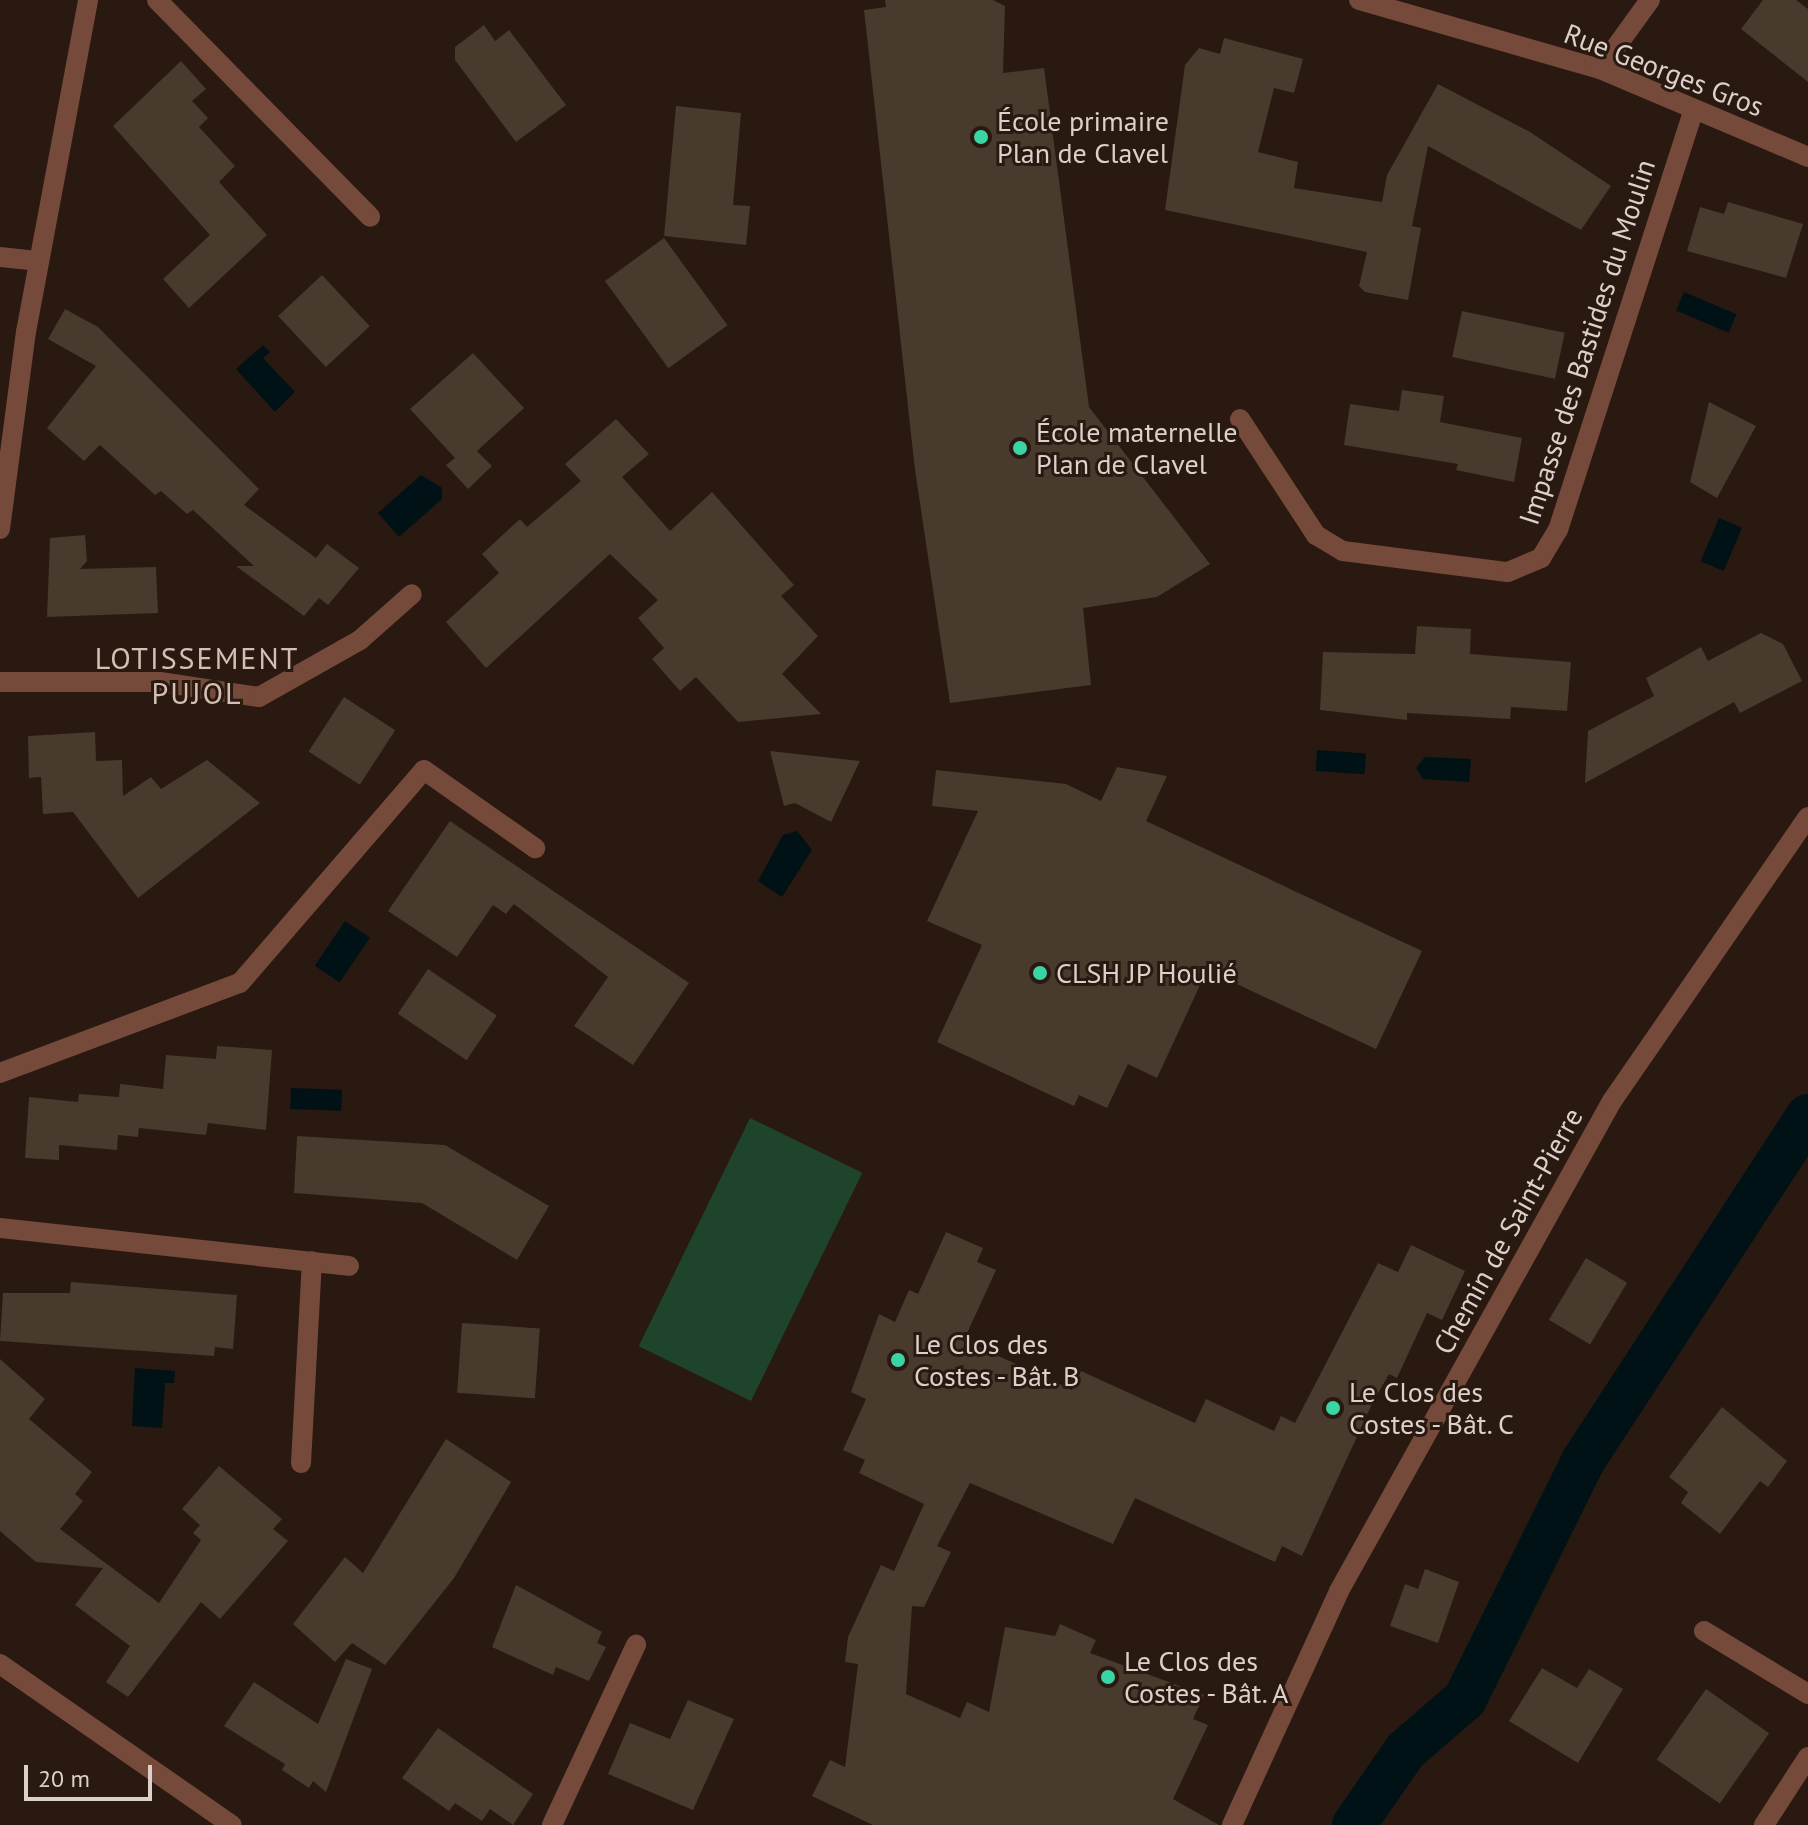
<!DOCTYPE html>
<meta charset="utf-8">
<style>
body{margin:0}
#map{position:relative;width:1808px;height:1825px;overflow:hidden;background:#291910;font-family:"PT Sans",sans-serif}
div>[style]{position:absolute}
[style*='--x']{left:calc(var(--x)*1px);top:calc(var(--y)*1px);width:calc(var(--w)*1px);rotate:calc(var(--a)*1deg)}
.green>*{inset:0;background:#1e452b;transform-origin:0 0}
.water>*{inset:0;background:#001216;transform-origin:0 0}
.canal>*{height:44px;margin:-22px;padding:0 22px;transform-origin:22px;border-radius:22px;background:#001216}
.building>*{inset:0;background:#483a2c;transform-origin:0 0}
.service>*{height:20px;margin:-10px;padding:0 10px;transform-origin:10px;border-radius:10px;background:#754a3b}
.minor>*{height:20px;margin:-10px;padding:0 10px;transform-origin:10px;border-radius:10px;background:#754a3b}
.tertiary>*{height:20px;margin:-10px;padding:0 10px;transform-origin:10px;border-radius:10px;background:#754a3b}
.dots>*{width:22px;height:22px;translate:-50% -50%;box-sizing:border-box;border:4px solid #291910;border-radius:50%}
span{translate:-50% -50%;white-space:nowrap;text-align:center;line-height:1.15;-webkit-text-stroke:6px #291910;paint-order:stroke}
.street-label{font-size:28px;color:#dbd0ca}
.poi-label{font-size:28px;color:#dbd0ca}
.left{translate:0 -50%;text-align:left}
.neighbourhood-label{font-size:30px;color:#d5bfb3;letter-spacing:2px}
.scale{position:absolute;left:24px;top:1765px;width:128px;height:36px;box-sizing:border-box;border:4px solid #dbd0ca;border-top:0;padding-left:10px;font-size:24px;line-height:28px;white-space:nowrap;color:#dbd0ca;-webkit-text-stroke:6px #291910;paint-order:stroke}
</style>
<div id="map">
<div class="green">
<div style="left:750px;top:1118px;width:125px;height:254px;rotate:26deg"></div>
</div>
<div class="water">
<div style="left:1684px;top:292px;width:57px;height:20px;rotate:23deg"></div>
<div style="clip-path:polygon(263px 345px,270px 352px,263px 358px,295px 392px,275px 412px,236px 369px)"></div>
<div style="clip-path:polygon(421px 475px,442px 488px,442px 499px,399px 537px,378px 513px)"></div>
<div style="left:1719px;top:518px;width:25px;height:47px;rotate:23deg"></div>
<div style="left:1317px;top:750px;width:49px;height:21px;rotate:4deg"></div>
<div style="clip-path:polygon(1425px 757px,1471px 759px,1469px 782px,1423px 779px,1416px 768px)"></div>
<div style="clip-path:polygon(797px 831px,812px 850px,782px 897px,758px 881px,783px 835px)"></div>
<div style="left:345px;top:921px;width:30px;height:54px;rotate:34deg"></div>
<div style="left:291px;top:1088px;width:51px;height:21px;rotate:2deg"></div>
<div style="clip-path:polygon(135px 1368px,175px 1371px,174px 1383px,165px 1383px,162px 1428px,132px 1426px)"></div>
</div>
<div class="canal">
<div style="--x:1354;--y:1825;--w:90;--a:-55.4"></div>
<div style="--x:1405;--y:1751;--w:79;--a:-40.9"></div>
<div style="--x:1465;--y:1699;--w:266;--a:-63.6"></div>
<div style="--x:1583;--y:1461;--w:412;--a:-56.9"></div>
</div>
<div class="building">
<div style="clip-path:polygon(885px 0,993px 0,1005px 6px,1003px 73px,1044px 68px,1089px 407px,1210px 564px,1157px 597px,1083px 608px,1091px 685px,950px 703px,915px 470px,864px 10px,886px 7px)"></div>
<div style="clip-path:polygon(1763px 0,1796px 0,1808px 9px,1808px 82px,1741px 29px)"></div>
<div style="clip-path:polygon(484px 25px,495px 41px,509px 30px,566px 105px,516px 142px,455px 60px,455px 47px)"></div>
<div style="clip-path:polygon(1224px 38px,1303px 59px,1294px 93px,1274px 88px,1258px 152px,1298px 162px,1294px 188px,1382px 202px,1387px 175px,1438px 84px,1530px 132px,1611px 186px,1581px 230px,1428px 146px,1412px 226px,1421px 228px,1408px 300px,1365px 292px,1359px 286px,1367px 252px,1165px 210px,1185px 65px,1199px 48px,1220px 54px)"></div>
<div style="clip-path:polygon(181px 61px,206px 89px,192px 101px,208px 118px,199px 127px,235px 166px,219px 182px,267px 235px,189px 308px,163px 279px,210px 235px,113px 126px)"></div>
<div style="clip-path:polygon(676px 106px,741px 113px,733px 205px,750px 206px,746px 245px,664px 236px)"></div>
<div style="clip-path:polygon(1728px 202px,1803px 224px,1786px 278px,1687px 251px,1700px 207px,1724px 214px)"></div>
<div style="left:664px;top:238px;width:108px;height:73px;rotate:54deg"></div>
<div style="left:322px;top:275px;width:70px;height:60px;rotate:47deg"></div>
<div style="clip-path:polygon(65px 309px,98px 327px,259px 489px,244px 505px,316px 558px,327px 544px,359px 568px,328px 605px,319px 598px,304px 616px,236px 566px,254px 566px,193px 510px,187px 514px,161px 491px,155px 495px,100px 445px,84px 461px,47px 428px,96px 366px,48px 339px)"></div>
<div style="left:1462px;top:311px;width:105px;height:47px;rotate:12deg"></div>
<div style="clip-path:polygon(473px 353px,524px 408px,477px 451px,492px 466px,468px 489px,446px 465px,455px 458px,410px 409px)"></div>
<div style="clip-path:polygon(1402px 390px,1444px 396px,1440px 422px,1522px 438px,1514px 482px,1456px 470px,1458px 464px,1344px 445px,1350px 404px,1399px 411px)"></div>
<div style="clip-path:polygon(1709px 402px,1756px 426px,1717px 498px,1690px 482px)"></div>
<div style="clip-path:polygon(616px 419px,649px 454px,622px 477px,670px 531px,712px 492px,794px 585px,781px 596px,818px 636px,782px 674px,821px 714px,738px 722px,696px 677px,680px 691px,652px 659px,664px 648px,638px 618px,658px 600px,610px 554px,486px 668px,446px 622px,499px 573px,482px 554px,520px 519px,527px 527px,581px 481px,565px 464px)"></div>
<div style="clip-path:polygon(85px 535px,87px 561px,80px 569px,156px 567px,158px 613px,47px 617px,50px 538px)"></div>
<div style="clip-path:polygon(1417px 626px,1471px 629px,1470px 654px,1571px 662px,1567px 711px,1511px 707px,1510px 719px,1407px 713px,1407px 720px,1320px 710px,1323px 652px,1415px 654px)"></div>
<div style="clip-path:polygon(1761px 633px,1783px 644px,1802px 681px,1740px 713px,1734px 702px,1585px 783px,1588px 731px,1654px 696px,1646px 678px,1701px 647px,1708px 661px)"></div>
<div style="left:344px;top:697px;width:61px;height:65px;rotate:33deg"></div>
<div style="clip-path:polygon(95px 732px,96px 761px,122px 760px,123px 796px,151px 777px,161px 789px,207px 760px,260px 803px,138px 898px,73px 812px,43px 814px,41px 777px,29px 778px,28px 736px)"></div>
<div style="clip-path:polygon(770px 751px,860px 761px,831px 822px,795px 803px,784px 806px)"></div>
<div style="clip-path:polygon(1117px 767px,1167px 776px,1146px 821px,1422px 951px,1376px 1049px,1207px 970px,1157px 1078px,1128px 1064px,1107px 1108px,1079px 1095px,1074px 1106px,937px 1042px,982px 945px,927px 921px,978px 811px,932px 806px,936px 770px,1066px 784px,1101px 801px)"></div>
<div style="clip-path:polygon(450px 821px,689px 983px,633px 1065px,574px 1026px,608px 977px,514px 904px,506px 914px,493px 905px,457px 957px,388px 911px)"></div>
<div style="left:428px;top:969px;width:83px;height:54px;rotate:34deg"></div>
<div style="clip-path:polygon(217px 1046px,272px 1050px,266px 1130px,208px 1123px,206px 1135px,139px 1128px,138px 1137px,118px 1135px,117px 1150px,59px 1145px,59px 1160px,25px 1158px,29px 1097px,78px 1102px,79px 1094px,119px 1097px,120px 1084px,163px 1089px,166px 1055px,216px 1059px)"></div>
<div style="clip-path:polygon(297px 1136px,445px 1145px,549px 1206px,517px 1260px,422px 1203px,294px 1193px)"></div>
<div style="clip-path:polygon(946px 1232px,983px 1248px,977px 1262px,996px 1270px,964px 1340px,1072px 1390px,1081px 1371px,1195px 1423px,1206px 1399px,1274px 1431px,1281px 1416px,1295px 1423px,1378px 1263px,1398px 1272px,1411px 1245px,1465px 1271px,1442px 1320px,1427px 1313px,1397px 1378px,1389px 1374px,1372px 1404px,1302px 1556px,1282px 1546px,1275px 1562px,1135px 1498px,1113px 1544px,970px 1483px,937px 1546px,951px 1552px,924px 1607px,912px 1606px,906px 1694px,960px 1718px,967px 1702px,989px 1712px,1005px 1627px,1055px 1636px,1060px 1624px,1096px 1640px,1090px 1653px,1204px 1695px,1193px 1719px,1208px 1725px,1173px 1799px,1219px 1825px,873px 1825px,812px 1796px,830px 1760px,845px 1767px,858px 1664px,845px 1662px,848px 1637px,881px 1565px,894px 1571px,924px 1504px,859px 1473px,865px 1460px,843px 1450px,866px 1399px,851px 1392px,879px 1314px,895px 1322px,909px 1290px,918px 1294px)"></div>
<div style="left:1586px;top:1258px;width:48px;height:72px;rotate:31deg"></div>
<div style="clip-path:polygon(71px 1282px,237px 1295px,233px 1349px,215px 1347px,214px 1356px,0 1341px,3px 1293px,70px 1293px)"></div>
<div style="left:462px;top:1323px;width:78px;height:70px;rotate:4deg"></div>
<div style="clip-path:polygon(0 1359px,45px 1399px,29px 1419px,92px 1472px,75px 1494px,83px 1501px,60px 1529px,159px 1603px,201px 1540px,193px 1533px,200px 1525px,182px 1509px,219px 1466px,282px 1519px,273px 1529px,288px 1541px,220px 1619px,201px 1602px,128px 1697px,106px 1682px,130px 1646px,75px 1605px,103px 1568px,36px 1562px,0 1531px)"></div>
<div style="clip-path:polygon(1722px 1407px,1787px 1461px,1768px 1487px,1760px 1481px,1720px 1534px,1681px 1503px,1688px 1492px,1669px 1477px)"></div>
<div style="clip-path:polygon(446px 1439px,511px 1482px,454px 1578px,385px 1665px,352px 1643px,335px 1662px,293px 1624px,345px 1557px,363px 1573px)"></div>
<div style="clip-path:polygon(1425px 1569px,1459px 1582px,1438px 1643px,1390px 1626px,1405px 1584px,1418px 1589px)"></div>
<div style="clip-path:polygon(516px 1585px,602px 1632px,597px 1643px,606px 1647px,589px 1681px,556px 1667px,553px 1675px,492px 1647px)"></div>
<div style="clip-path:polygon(346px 1659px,372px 1669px,326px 1792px,313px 1781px,309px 1788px,282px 1770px,285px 1764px,224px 1726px,254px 1682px,318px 1724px)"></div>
<div style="clip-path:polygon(1542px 1668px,1577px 1688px,1589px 1669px,1623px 1689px,1578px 1763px,1509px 1721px)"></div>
<div style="left:1706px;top:1689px;width:77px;height:86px;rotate:35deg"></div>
<div style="clip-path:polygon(688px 1700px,734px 1719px,693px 1810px,608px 1774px,630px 1723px,670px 1739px)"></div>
<div style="clip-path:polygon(438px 1728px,533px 1794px,513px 1825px,490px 1809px,482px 1821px,455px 1803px,449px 1811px,402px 1778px)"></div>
</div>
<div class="service">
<div style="--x:0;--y:1073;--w:256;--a:-20.6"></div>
<div style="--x:240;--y:983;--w:281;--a:-49.2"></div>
<div style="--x:424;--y:770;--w:136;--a:35.1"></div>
</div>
<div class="minor">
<div style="--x:157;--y:0;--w:304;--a:45.5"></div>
<div style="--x:1359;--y:0;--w:251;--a:16"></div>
<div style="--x:1600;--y:69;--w:226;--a:22.9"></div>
<div style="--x:1600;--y:69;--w:85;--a:-54.1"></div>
<div style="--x:0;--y:257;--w:39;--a:6"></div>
<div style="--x:1240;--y:419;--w:139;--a:56.8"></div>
<div style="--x:1316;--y:535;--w:31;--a:31"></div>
<div style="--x:1343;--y:551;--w:166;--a:7.3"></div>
<div style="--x:1508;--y:572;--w:36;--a:-23"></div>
<div style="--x:1541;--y:558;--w:33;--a:-59"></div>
<div style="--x:1558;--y:530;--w:442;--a:-72.1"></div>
<div style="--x:0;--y:529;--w:199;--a:-82.5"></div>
<div style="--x:26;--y:332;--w:338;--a:-79.4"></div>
<div style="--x:0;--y:682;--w:160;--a:0"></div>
<div style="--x:160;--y:682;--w:100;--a:8.6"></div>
<div style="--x:259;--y:697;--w:116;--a:-29.4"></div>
<div style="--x:360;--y:640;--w:69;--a:-41.5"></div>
<div style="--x:0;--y:1228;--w:351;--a:6.2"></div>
<div style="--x:301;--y:1463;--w:202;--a:-86.9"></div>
<div style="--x:1704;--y:1631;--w:122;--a:31.2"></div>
<div style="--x:552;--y:1825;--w:199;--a:-65"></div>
<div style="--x:1232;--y:1825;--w:257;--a:-65.4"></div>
<div style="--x:1339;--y:1591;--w:561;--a:-60.88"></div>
<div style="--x:1612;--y:1101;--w:345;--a:-55.4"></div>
<div style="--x:1764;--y:1825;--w:81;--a:-57.1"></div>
</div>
<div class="tertiary">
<div style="--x:0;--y:1664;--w:282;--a:34.8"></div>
</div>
<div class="dots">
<div style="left:981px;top:137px;background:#3ad4a5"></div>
<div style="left:1020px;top:448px;background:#3ad4a5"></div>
<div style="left:1040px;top:973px;background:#3ad4a5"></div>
<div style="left:898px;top:1360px;background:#3ad4a5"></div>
<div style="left:1333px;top:1408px;background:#3ad4a5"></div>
<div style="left:1108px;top:1677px;background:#3ad4a5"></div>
</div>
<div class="street-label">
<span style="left:1664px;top:70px;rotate:21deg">Rue Georges Gros</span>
<span style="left:1587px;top:342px;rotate:-72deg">Impasse des Bastides du Moulin</span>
<span style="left:1508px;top:1231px;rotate:-61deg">Chemin de Saint-Pierre</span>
</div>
<div class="poi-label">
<span class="left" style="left:997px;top:137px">École primaire<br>Plan de Clavel</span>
<span class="left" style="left:1036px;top:448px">École maternelle<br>Plan de Clavel</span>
<span class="left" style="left:1056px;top:973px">CLSH JP Houlié</span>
<span class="left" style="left:914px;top:1360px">Le Clos des<br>Costes - Bât. B</span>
<span class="left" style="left:1349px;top:1408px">Le Clos des<br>Costes - Bât. C</span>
<span class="left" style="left:1124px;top:1677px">Le Clos des<br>Costes - Bât. A</span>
</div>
<div class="neighbourhood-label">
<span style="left:197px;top:675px">LOTISSEMENT<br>PUJOL</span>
</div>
<div class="scale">20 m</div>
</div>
